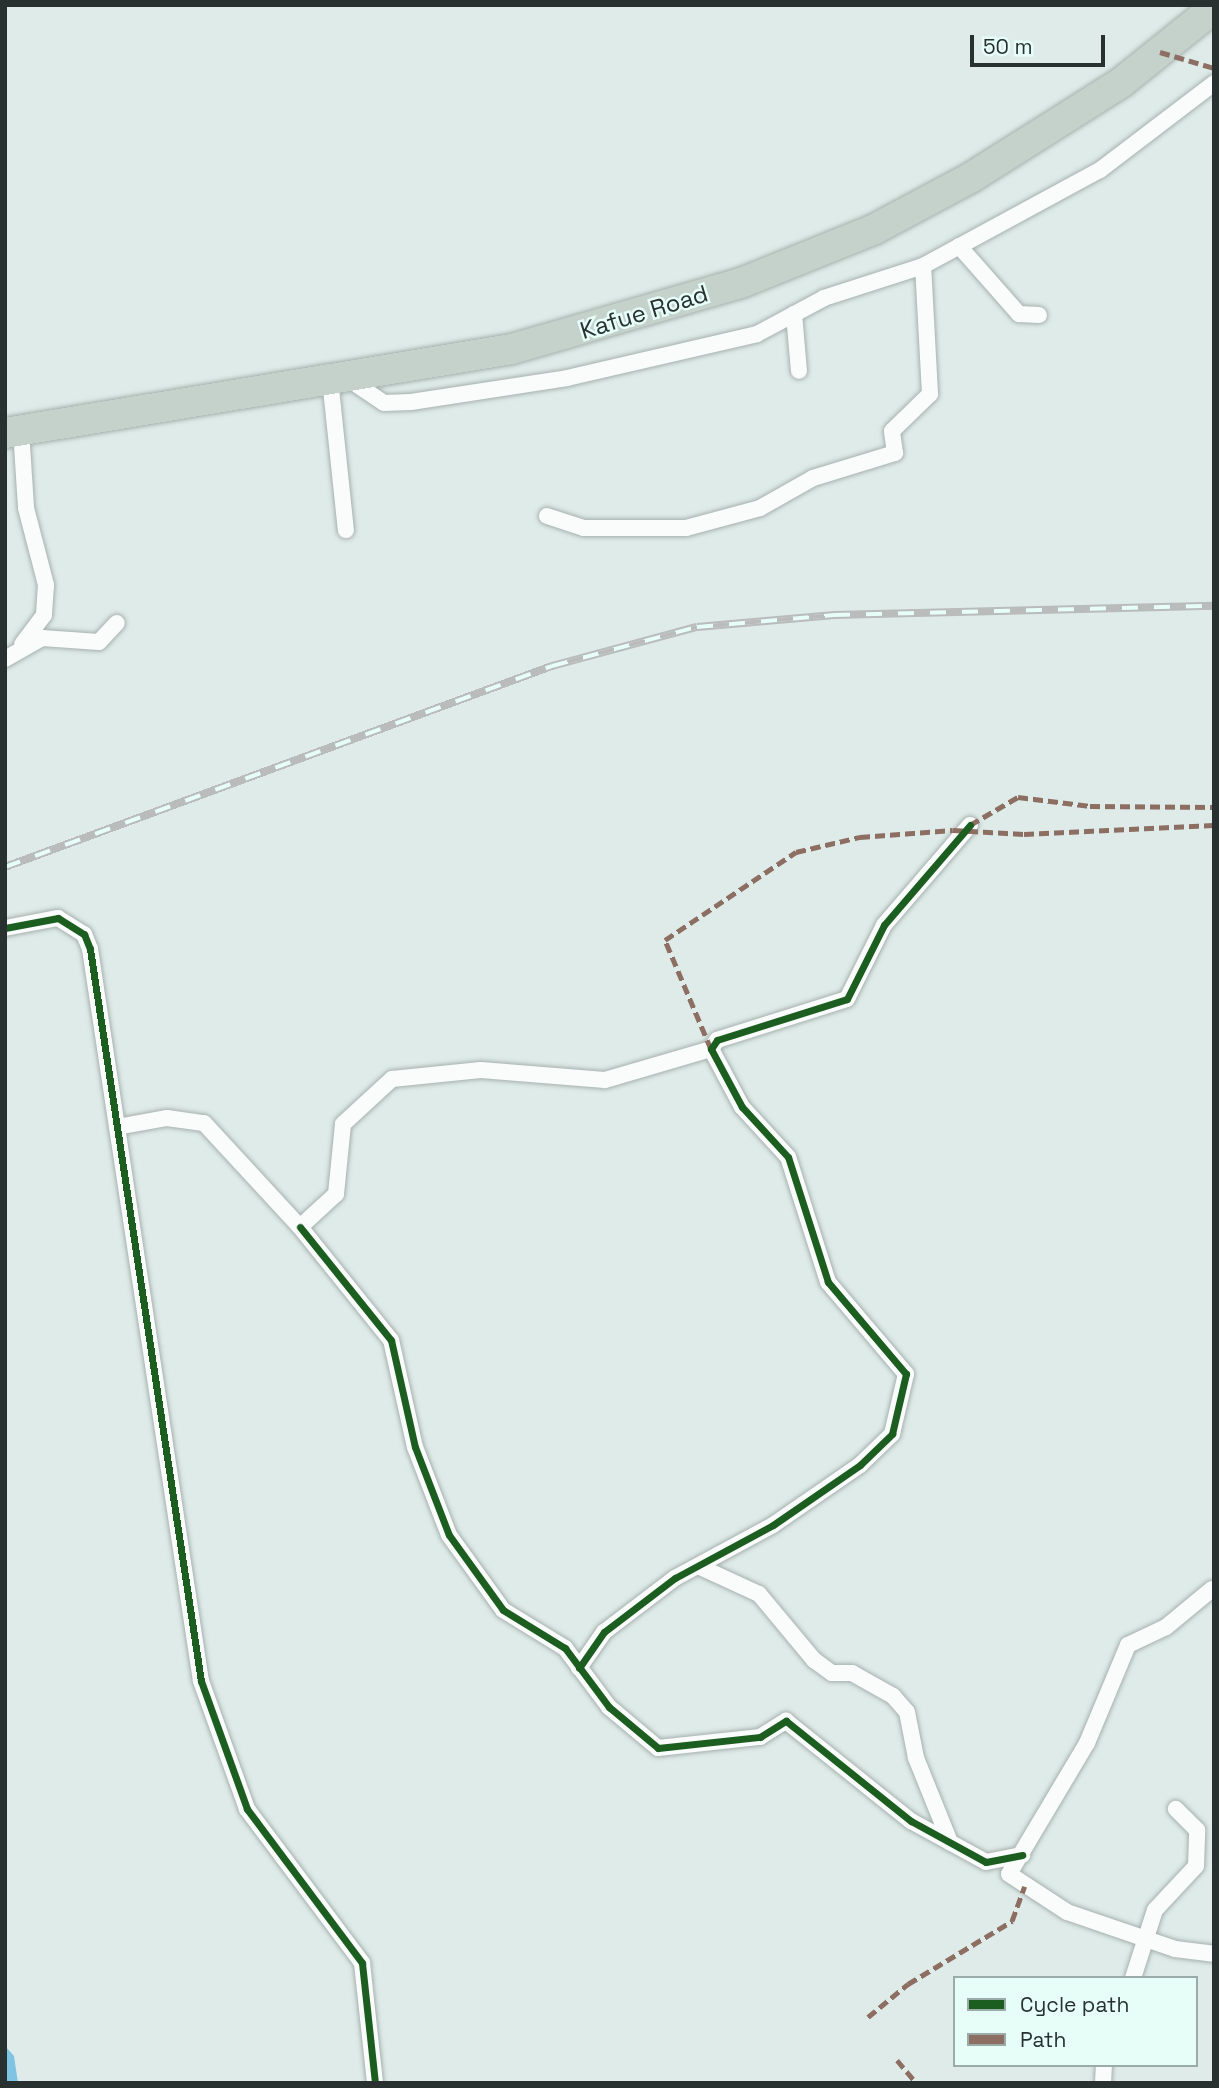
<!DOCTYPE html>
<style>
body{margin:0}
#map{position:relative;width:1219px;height:2088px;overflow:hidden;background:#deebe8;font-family:"Space Grotesk",sans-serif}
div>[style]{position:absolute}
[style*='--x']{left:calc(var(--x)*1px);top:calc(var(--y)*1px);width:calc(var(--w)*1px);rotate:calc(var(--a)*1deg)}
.water>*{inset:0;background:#80c4e4}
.roads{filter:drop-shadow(0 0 2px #a7b1ae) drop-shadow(0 0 2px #a7b1ae)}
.street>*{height:16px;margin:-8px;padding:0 8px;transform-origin:8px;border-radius:8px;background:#fafcfc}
.highway>*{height:30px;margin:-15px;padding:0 15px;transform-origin:15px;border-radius:15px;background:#c4d2cb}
.rail>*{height:8px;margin-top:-4px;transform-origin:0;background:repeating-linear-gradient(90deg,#e6fdf8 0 16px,#b9bcbb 0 32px);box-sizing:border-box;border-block:2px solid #b9bcbb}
.quiet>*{height:5px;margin-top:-2.5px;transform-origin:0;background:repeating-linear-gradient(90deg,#8d6e63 0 10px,transparent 0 15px)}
.cycleway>*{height:7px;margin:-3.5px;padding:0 3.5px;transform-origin:3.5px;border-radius:3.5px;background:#1b5e20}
span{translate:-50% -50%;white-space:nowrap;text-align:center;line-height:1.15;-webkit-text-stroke:5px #e6fdf8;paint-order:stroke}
.street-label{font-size:24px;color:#28312f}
.frame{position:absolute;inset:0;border:7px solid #28312f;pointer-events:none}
.legend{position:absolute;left:953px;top:1976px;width:245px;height:91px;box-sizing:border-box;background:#e6fdf8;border:2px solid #9aaba8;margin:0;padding:9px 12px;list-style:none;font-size:21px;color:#28312f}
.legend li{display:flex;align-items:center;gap:14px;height:35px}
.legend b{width:35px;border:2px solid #9aaba8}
.scale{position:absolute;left:970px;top:35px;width:135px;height:32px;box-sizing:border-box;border:4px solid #28312f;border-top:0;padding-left:9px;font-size:21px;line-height:24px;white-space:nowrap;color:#28312f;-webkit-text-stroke:5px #e6fdf8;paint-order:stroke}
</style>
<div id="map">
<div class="water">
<div style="clip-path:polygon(5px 2046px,14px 2056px,18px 2083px,5px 2083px)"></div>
</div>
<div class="roads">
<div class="street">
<div style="--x:959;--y:246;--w:91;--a:48.6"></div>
<div style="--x:1019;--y:314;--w:20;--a:3"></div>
<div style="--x:794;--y:314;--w:57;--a:85"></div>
<div style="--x:344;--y:376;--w:48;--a:34"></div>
<div style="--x:384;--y:403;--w:27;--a:-2"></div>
<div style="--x:411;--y:402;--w:158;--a:-8.7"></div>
<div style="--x:567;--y:378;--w:195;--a:-13"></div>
<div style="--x:757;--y:334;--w:76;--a:-28.2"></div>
<div style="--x:824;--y:298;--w:104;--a:-17.9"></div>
<div style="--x:923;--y:266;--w:201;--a:-28.5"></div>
<div style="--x:1100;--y:170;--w:143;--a:-37.3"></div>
<div style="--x:330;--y:379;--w:152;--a:84"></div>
<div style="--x:21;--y:430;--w:78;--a:86.3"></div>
<div style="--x:26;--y:508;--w:80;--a:75.4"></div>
<div style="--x:46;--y:585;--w:30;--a:94"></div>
<div style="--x:44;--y:615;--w:36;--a:127"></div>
<div style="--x:547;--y:516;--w:39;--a:18"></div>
<div style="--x:584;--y:528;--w:102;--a:0"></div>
<div style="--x:686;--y:528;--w:77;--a:-15.1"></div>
<div style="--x:760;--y:508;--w:61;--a:-29.5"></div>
<div style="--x:813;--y:478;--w:86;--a:-17"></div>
<div style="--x:895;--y:453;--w:22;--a:-98"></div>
<div style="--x:892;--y:431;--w:53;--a:-44.2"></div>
<div style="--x:930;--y:394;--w:128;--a:-93.1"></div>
<div style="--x:5;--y:659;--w:43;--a:-29.6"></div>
<div style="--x:42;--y:638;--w:57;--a:4"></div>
<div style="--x:99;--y:642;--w:26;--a:-47"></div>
<div style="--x:5;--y:928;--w:54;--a:-10.7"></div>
<div style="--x:58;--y:918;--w:31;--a:32"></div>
<div style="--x:84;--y:934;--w:16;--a:68"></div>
<div style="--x:90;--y:949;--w:740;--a:81.38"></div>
<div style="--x:201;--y:1681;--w:136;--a:70.2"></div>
<div style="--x:247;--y:1809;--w:192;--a:53.2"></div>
<div style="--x:362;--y:1963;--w:121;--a:83.8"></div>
<div style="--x:117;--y:1127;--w:51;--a:-10.2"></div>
<div style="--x:167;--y:1118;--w:37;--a:8"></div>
<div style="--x:204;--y:1123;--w:142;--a:47.3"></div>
<div style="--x:300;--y:1227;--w:49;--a:-42.5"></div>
<div style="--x:336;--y:1194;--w:70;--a:-84.3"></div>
<div style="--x:343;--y:1124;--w:67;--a:-42.6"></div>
<div style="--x:392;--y:1079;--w:89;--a:-5.8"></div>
<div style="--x:481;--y:1070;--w:124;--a:4.6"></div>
<div style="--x:605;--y:1080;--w:110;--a:-16.3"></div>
<div style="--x:300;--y:1227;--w:145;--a:51.2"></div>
<div style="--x:391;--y:1340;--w:110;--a:77.4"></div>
<div style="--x:415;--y:1447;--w:94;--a:68.9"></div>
<div style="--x:449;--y:1535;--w:92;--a:54.2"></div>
<div style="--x:503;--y:1610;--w:73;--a:31.5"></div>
<div style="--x:565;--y:1648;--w:74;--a:53.3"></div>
<div style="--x:609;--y:1707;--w:64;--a:39.9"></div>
<div style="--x:658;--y:1748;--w:103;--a:-6.2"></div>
<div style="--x:760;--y:1737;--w:31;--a:-32"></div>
<div style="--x:786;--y:1721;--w:160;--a:38.7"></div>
<div style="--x:911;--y:1821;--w:85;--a:28.7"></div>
<div style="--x:986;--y:1862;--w:37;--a:-11"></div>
<div style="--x:698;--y:1566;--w:67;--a:24.7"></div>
<div style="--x:759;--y:1594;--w:86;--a:50.2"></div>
<div style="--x:814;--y:1660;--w:22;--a:36"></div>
<div style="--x:832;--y:1673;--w:20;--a:0"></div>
<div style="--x:852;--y:1673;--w:47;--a:29.3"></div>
<div style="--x:893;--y:1696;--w:21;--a:49"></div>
<div style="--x:907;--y:1712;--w:47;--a:78.9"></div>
<div style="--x:916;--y:1758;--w:91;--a:68"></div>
<div style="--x:1212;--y:1589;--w:60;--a:140.4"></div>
<div style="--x:1166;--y:1627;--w:42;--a:154.7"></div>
<div style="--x:1128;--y:1645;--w:106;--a:112.7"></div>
<div style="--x:1087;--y:1743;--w:152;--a:120.8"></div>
<div style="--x:1009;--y:1874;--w:69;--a:33.2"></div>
<div style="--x:1067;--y:1912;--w:114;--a:18.9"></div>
<div style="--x:1175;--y:1949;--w:39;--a:7"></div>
<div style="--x:579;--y:1668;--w:44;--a:-55.2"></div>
<div style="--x:604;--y:1632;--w:89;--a:-37.3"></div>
<div style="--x:675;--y:1578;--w:111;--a:-28.4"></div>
<div style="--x:773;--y:1525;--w:106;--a:-34.6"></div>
<div style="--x:860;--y:1465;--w:45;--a:-44.1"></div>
<div style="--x:892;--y:1434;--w:62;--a:-76.9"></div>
<div style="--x:906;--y:1374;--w:121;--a:-130.3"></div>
<div style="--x:828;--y:1282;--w:131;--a:-107.7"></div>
<div style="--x:788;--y:1157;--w:68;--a:-132.6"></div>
<div style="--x:742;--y:1107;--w:66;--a:-118.1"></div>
<div style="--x:711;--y:1049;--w:11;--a:-56"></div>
<div style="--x:717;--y:1040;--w:136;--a:-17.5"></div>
<div style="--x:847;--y:999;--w:83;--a:-63.4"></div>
<div style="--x:884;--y:925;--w:132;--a:-49.3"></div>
<div style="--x:1133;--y:1978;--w:71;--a:-72.1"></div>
<div style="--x:1155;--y:1910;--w:60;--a:-47"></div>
<div style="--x:1196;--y:1866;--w:36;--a:-88"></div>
<div style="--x:1197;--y:1830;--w:30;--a:-135"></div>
<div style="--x:1103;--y:2083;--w:18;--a:-87"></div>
</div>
<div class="highway">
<div style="--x:5;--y:433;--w:514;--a:-9.41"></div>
<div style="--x:512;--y:349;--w:238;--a:-16.1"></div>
<div style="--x:741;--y:283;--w:144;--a:-21.9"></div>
<div style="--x:875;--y:229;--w:110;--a:-28.2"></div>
<div style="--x:972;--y:177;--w:178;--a:-32.3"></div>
<div style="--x:1122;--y:82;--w:118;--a:-38.8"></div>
</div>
</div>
<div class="rail">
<div style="--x:5;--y:867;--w:583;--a:-20.18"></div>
<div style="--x:552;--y:666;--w:150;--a:-15.1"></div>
<div style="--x:697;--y:627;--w:138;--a:-5"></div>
<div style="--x:834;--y:615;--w:380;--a:-1.4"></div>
</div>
<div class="quiet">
<div style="--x:1160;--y:52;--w:56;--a:16.5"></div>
<div style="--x:970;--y:825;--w:56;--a:-30.3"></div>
<div style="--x:1018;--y:797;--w:73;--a:7.1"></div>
<div style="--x:1090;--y:806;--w:124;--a:0.5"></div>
<div style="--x:711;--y:1049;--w:118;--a:-112.9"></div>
<div style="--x:665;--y:940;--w:158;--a:-33.9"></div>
<div style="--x:796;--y:852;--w:66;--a:-13.2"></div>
<div style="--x:860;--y:837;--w:93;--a:-4.3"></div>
<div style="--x:953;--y:830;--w:71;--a:3.2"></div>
<div style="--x:1024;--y:834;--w:190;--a:-2.7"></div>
<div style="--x:868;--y:2017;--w:52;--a:-39.5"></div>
<div style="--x:908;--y:1984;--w:122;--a:-31.2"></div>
<div style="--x:1012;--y:1921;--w:37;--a:-70"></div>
<div style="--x:897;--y:2060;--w:30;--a:50"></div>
</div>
<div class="cycleway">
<div style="--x:5;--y:928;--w:54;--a:-10.7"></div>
<div style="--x:58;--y:918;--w:31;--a:32"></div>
<div style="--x:84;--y:934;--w:16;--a:68"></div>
<div style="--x:90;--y:949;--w:740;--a:81.38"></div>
<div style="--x:201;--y:1681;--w:136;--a:70.2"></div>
<div style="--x:247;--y:1809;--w:192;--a:53.2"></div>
<div style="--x:362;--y:1963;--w:121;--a:83.8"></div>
<div style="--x:300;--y:1227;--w:145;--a:51.2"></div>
<div style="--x:391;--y:1340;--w:110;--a:77.4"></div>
<div style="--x:415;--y:1447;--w:94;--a:68.9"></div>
<div style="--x:449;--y:1535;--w:92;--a:54.2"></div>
<div style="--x:503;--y:1610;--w:73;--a:31.5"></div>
<div style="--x:565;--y:1648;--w:74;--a:53.3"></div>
<div style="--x:609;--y:1707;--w:64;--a:39.9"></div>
<div style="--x:658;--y:1748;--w:103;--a:-6.2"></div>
<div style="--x:760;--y:1737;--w:31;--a:-32"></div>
<div style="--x:786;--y:1721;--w:160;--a:38.7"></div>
<div style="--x:911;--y:1821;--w:85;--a:28.7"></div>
<div style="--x:986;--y:1862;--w:37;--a:-11"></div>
<div style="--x:579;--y:1668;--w:44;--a:-55.2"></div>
<div style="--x:604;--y:1632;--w:89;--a:-37.3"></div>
<div style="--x:675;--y:1578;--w:111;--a:-28.4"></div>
<div style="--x:773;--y:1525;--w:106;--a:-34.6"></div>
<div style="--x:860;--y:1465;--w:45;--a:-44.1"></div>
<div style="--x:892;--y:1434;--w:62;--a:-76.9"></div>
<div style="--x:906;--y:1374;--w:121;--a:-130.3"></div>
<div style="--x:828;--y:1282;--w:131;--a:-107.7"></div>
<div style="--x:788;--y:1157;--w:68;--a:-132.6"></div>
<div style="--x:742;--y:1107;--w:66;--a:-118.1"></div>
<div style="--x:711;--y:1049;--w:11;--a:-56"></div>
<div style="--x:717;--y:1040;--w:136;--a:-17.5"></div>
<div style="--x:847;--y:999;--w:83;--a:-63.4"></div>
<div style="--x:884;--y:925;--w:132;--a:-49.3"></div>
</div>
<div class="street-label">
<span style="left:644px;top:312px;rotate:-17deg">Kafue Road</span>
</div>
<div class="frame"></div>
<ul class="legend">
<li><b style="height:9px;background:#1b5e20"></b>Cycle path</li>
<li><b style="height:9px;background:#8d6e63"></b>Path</li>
</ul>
<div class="scale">50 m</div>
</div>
